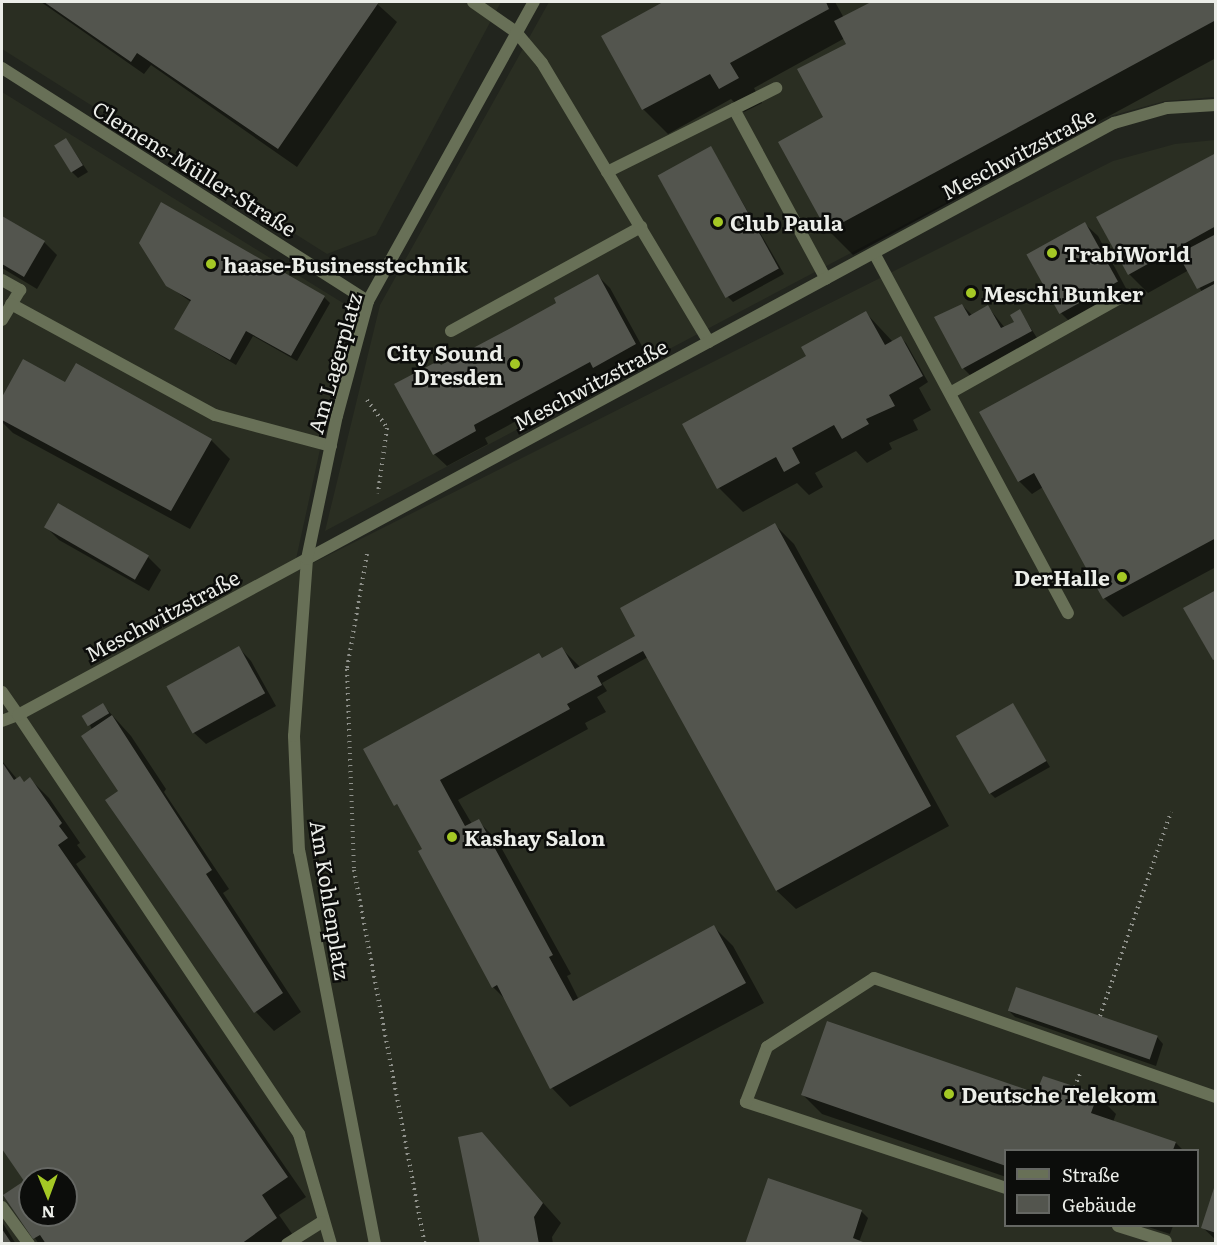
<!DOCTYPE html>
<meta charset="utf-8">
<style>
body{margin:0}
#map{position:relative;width:1217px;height:1245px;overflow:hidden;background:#22251e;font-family:Literata,serif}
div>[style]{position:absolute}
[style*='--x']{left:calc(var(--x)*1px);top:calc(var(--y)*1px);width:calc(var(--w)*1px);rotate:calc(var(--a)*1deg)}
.built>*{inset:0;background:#2a2e22}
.shadow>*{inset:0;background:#0007}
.building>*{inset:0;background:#53554e;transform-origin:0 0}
.path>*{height:4px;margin-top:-2px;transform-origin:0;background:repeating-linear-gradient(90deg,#8f918b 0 1.5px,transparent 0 6px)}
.lane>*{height:12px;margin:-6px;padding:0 6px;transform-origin:6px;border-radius:6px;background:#687057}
.street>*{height:12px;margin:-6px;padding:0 6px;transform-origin:6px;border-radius:6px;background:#687057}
.dots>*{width:16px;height:16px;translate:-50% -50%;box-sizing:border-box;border:3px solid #0c0d0b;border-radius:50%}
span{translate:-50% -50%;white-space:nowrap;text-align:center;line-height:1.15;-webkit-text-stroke:5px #0c0d0b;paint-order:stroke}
.street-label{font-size:21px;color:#ebede8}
.poi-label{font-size:21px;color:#ebede8;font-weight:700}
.left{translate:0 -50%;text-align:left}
.right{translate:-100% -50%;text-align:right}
.frame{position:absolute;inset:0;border:3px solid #ebede8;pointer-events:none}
.legend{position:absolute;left:1004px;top:1149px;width:195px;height:78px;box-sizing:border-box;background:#0c0d0b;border:2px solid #656763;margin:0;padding:8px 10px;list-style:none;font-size:18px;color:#ebede8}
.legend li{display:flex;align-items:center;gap:12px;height:30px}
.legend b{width:30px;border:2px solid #656763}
.north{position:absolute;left:18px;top:1167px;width:60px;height:60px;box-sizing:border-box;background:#0c0d0b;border:2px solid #656763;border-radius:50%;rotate:179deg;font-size:16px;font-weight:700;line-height:24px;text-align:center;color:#ebede8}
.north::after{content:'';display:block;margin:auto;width:21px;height:27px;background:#a4c825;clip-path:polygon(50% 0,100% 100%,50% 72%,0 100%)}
</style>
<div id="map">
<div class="built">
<div style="clip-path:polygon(2px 2px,501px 2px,376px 235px,327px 254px,2px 49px)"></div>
<div style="clip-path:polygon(549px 2px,1215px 2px,1215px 97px,1165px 101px,1110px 116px,325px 531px,380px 305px)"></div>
<div style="clip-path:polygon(evenodd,2px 92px,351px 308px,293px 573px,1113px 161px,1175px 144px,1215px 140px,1215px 1243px,2px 1244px,2px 92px,1006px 1150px,1198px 1150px,1198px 1226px,1006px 1226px,1006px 1150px,2px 92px,30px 1179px,66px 1179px,66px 1215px,30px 1215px,30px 1179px)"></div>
</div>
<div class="shadow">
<div style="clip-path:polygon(41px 2px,375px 2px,397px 22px,297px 167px,151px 65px,144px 74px)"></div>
<div style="clip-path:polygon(666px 2px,835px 2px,844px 18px,874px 2px,1216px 2px,1216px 58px,853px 255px,828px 230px,848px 44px,845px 38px,754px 88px,762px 103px,744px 112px,731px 99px,668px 134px,643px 109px,603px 36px)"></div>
<div style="clip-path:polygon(66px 139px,88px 172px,78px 178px,72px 172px)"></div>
<div style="clip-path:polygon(711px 148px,784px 274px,733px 302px,727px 296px)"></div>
<div style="clip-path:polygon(1216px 154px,1216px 567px,1123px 617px,1104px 598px,1043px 487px,1032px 494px,1019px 481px,1202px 292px,1189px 270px,1148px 293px,1129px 274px)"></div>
<div style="clip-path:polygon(2px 218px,44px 242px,57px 255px,37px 289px,2px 268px)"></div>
<div style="clip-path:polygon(1085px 224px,1098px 236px,1129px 294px,1073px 325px,1060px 312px)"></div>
<div style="clip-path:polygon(598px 276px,610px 288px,648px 357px,607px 379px,602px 375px,485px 438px,488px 444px,447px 466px,434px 454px,558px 304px)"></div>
<div style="clip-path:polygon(167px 285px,324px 297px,330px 303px,297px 361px,253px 336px,236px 365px,176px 329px,191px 302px)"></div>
<div style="clip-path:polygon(962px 305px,973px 316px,988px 307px,1005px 328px,1016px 323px,1020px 311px,1037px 338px,1016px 349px,1021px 357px,976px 381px,964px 369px,936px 317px)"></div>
<div style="clip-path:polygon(866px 313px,893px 342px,900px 337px,906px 343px,928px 382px,919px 388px,931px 410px,913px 420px,918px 430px,889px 443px,892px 449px,867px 463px,856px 451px,815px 473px,823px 487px,809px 495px,797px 483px,743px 512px,719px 488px,808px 357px)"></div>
<div style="clip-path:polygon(24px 361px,66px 384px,211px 440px,230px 459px,190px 529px,13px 433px,2px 422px,2px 400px)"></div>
<div style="clip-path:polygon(775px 525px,794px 544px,949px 826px,796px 909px,777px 891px,648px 657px,602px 683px,607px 691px,597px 697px,606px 712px,585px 723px,588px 729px,458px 800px,472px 824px,478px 821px,497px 840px,571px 974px,567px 976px,579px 1000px,714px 927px,733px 946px,764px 1003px,570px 1107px,552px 1088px,506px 1000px,493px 987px,424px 850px,365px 750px,539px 655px,543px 659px,562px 649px,581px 668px,635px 638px)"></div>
<div style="clip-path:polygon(46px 527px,148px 557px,161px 570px,149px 591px,59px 540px)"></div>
<div style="clip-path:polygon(239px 648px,251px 661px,276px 706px,206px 744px,193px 732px)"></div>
<div style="clip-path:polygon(103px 705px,131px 736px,166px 789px,164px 792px,229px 889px,223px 893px,301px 1012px,274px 1031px,256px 1012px,120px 792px,90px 725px)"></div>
<div style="clip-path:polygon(1013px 705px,1050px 767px,995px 798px,989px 792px)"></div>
<div style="clip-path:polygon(evenodd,2px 761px,17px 779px,25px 783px,30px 779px,49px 798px,80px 843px,77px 845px,86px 857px,76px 864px,306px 1197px,279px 1215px,295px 1238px,287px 1244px,39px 1244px,5px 1196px,26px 1181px,2px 1146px,2px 761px,30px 1179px,66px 1179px,66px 1215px,30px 1215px,30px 1179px)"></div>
<div style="clip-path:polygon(1009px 1011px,1157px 1037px,1163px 1044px,1156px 1066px,1015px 1017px)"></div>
<div style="clip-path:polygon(803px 1095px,1097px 1095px,1116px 1114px,1113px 1122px,1176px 1143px,1183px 1150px,1006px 1150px,1006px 1177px,822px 1114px)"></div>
<div style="clip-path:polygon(482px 1134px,561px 1223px,552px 1237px,553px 1244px,482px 1244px)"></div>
<div style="clip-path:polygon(769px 1180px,862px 1212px,868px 1218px,859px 1242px,747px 1244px)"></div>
<div style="clip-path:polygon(1216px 1189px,1216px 1240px,1202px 1227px)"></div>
<div style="clip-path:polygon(2px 1222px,16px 1244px,2px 1244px)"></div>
<div style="clip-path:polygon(1145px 1226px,1173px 1226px,1170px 1234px)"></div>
</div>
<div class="building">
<div style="clip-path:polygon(44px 2px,379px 2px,278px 149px,137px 53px,131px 62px)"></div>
<div style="clip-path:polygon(663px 2px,826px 2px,829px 9px,730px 63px,739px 78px,719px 89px,710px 74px,642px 110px,601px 36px)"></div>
<div style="clip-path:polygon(871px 2px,1216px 2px,1216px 20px,827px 231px,778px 142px,823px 117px,797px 69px,846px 44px,834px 21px)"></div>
<div style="left:66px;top:138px;width:32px;height:14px;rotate:58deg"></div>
<div style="left:711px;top:146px;width:140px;height:61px;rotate:61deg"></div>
<div style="clip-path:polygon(1216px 153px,1216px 226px,1128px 275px,1096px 217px)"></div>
<div style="clip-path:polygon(161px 202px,325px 296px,291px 356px,246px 331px,230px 360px,174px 329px,191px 300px,166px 286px,139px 243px)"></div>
<div style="clip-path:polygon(2px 216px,45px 241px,24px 277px,2px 264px)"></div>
<div style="left:1085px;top:222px;width:68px;height:67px;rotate:61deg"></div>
<div style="clip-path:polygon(1216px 234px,1216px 280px,1197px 289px,1178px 254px)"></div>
<div style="clip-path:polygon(598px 274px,636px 344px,593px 368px,590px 362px,474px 425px,476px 431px,433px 455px,394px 384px,438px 361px,441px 365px,509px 329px,556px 303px,554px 298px)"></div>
<div style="clip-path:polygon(1216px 283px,1216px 538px,1103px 599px,1034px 473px,1018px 482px,979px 412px)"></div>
<div style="clip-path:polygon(962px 304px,969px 316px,988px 305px,1001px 328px,1014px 322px,1010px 315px,1020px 309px,1032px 331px,962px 369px,934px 317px)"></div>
<div style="clip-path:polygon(866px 311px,885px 345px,901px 336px,923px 376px,889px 395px,895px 406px,866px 419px,869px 424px,842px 439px,834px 425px,792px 448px,800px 463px,784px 472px,776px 457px,717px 489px,682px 424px,806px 356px,801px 347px)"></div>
<div style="clip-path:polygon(23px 359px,65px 382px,76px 363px,212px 439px,171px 511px,2px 420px,2px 397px)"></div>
<div style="left:58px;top:503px;width:105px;height:28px;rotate:30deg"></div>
<div style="clip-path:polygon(775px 523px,931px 806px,776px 891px,643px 651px,597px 676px,602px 685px,567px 704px,570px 709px,440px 780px,465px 826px,479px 819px,553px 955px,549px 957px,573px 1001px,714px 925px,746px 983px,550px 1089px,497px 985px,492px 988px,418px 851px,422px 849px,397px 804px,394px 806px,363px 749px,539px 653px,542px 658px,562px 647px,575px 669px,635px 636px,620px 608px)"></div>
<div style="clip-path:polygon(1216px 590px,1216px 659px,1213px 660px,1183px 608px)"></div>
<div style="left:239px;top:646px;width:54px;height:83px;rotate:61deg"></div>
<div style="left:103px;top:703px;width:12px;height:25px;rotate:59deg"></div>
<div style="left:1013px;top:703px;width:67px;height:66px;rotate:60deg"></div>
<div style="clip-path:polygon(112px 715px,212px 870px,206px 874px,283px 993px,254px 1013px,105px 800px,118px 791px,81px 736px)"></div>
<div style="clip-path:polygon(evenodd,2px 762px,14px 780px,20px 776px,24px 782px,30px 777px,62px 823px,59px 826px,68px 838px,58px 845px,288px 1177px,262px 1195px,277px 1218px,241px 1244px,46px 1244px,40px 1235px,33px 1239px,3px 1195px,24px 1181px,2px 1149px,2px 762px,30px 1179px,66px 1179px,66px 1215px,30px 1215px,30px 1179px)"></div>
<div style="left:1016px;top:987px;width:150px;height:25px;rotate:19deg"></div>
<div style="clip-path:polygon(827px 1021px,1036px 1093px,1043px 1076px,1098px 1094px,1091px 1113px,1176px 1142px,1173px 1150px,1006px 1150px,1006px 1166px,801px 1095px)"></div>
<div style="clip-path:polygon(482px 1132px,543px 1203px,534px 1217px,539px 1244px,480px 1244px,458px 1137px)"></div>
<div style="clip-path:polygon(768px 1178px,862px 1210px,853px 1238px,868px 1244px,745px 1244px)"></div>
<div style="clip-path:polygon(1215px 1185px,1216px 1185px,1216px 1233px,1201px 1228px)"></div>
<div style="clip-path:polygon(2px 1229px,12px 1244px,2px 1244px)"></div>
</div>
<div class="path">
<div style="--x:367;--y:400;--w:34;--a:54"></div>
<div style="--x:387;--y:428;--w:66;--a:97.9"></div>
<div style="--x:367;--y:554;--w:117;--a:99.9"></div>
<div style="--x:347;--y:669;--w:201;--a:88"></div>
<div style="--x:354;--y:870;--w:381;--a:79.3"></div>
<div style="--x:1100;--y:1016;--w:216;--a:-70.8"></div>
<div style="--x:1075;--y:1087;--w:15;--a:-70"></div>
</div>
<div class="lane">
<div style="--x:473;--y:2;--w:52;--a:34.9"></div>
<div style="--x:734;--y:109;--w:193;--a:61.6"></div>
<div style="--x:607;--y:172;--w:189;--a:-26.4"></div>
<div style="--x:874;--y:253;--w:409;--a:61.7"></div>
<div style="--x:2;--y:280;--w:21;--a:29"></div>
<div style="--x:20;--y:290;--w:35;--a:121"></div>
<div style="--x:11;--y:304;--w:232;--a:28.6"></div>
<div style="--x:215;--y:415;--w:120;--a:15"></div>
<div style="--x:451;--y:331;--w:217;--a:-28.7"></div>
<div style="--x:950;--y:393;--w:193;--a:-29.2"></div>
<div style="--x:2;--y:721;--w:17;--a:-21"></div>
<div style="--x:18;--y:715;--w:505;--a:56.15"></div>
<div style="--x:299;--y:1134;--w:115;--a:73.8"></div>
<div style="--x:1006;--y:1188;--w:274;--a:-161.7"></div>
<div style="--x:746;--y:1102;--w:59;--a:-69.1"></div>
<div style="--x:767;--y:1047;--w:127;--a:-32.8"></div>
<div style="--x:874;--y:978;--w:362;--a:19.2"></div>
<div style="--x:2;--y:1207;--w:46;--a:53.9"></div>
<div style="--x:1118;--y:1226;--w:50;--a:17.4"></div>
<div style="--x:287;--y:1244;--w:41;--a:-32.2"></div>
</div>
<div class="street">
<div style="--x:516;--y:32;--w:40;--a:50"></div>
<div style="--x:542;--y:63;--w:325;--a:59.1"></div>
<div style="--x:2;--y:68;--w:434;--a:32.5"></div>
<div style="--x:2;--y:692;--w:28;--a:55"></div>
<div style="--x:18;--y:715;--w:1246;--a:-28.38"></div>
<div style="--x:1114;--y:123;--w:55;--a:-15.8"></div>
<div style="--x:1167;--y:108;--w:49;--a:-3.5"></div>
<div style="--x:375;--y:1244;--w:400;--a:-100.9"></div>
<div style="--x:299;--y:851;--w:115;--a:-92.5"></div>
<div style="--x:294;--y:736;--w:177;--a:-85.8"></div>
<div style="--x:307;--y:559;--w:146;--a:-78.2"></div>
<div style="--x:337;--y:416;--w:119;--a:-74.9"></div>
<div style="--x:368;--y:301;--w:342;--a:-61"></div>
</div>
<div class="dots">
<div style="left:718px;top:222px;background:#a4c825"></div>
<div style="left:1052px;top:253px;background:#a4c825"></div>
<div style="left:211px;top:264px;background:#a4c825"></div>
<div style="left:971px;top:293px;background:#a4c825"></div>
<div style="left:515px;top:364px;background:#a4c825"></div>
<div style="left:1122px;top:577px;background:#a4c825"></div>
<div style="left:452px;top:837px;background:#a4c825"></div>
<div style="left:949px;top:1094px;background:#a4c825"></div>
</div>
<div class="street-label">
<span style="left:1018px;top:153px;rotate:-28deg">Meschwitzstraße</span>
<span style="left:195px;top:168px;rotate:32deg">Clemens-Müller-Straße</span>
<span style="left:334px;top:363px;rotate:-74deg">Am Lagerplatz</span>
<span style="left:590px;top:384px;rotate:-28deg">Meschwitzstraße</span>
<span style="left:162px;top:615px;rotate:-28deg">Meschwitzstraße</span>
<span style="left:331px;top:900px;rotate:81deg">Am Kohlenplatz</span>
</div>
<div class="poi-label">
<span class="left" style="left:730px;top:222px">Club Paula</span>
<span class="left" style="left:1064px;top:253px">TrabiWorld</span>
<span class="left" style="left:223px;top:264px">haase-Businesstechnik</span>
<span class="left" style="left:983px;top:293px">Meschi Bunker</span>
<span class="right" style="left:503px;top:364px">City Sound<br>Dresden</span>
<span class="right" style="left:1110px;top:577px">DerHalle</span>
<span class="left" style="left:464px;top:837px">Kashay Salon</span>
<span class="left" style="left:961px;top:1094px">Deutsche Telekom</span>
</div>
<div class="frame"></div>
<ul class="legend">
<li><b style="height:8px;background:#687057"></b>Straße</li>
<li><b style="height:16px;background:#53554e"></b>Gebäude</li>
</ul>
<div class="north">N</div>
</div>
